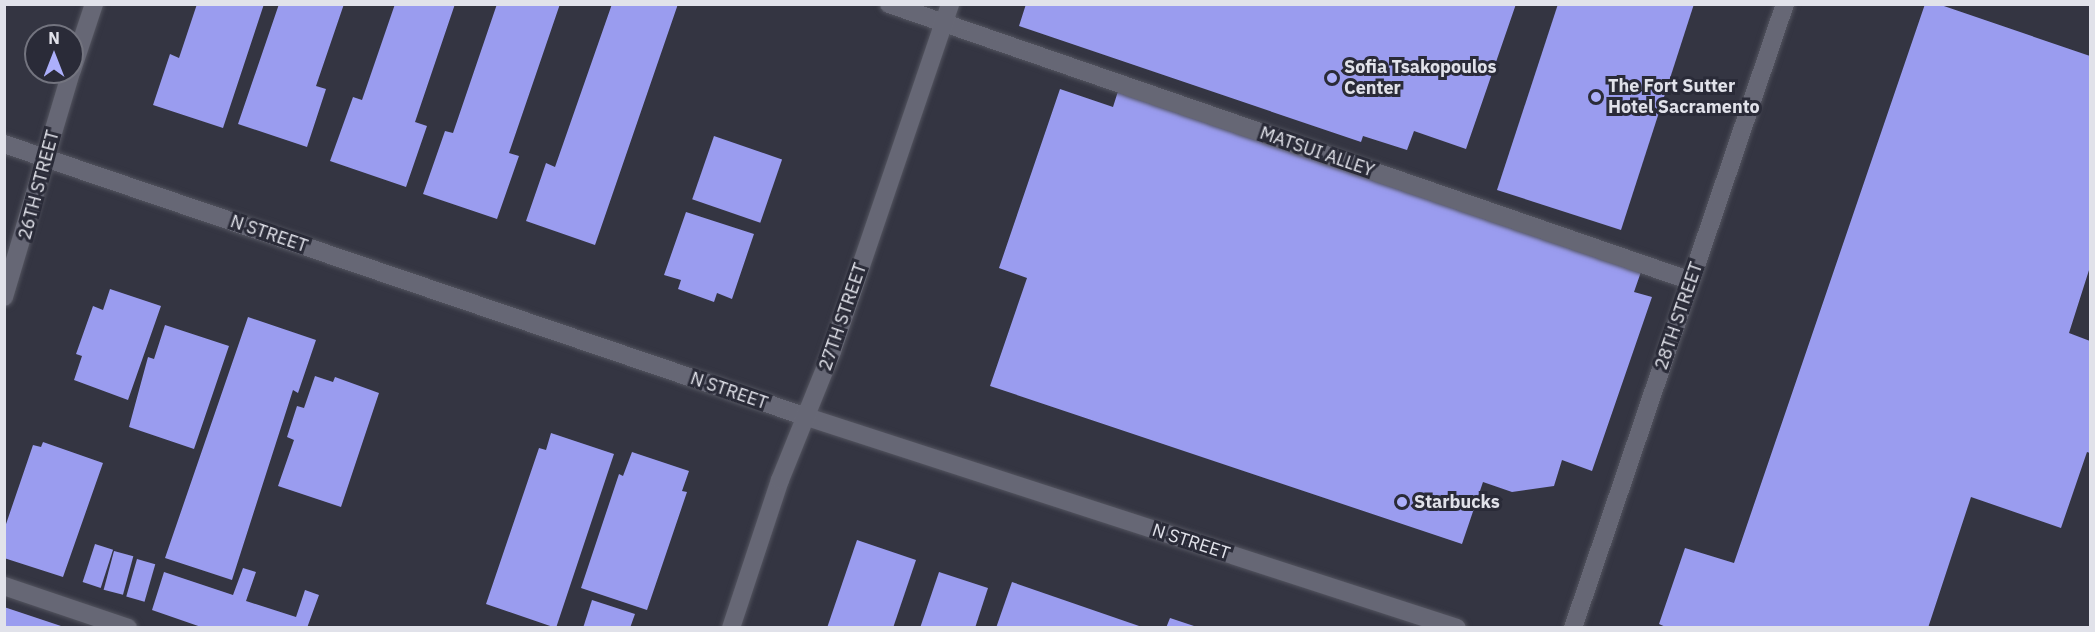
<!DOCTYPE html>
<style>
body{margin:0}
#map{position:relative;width:2095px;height:632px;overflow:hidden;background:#343542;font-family:"IBM Plex Sans",sans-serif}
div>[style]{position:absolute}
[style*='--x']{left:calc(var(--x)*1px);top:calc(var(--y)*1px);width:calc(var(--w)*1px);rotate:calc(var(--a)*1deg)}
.building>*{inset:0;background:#9a9cef;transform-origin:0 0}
.roads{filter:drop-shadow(0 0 2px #53545f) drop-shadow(0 0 2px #53545f)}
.minor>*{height:18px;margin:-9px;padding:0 9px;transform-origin:9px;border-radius:9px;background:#666775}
.dots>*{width:16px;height:16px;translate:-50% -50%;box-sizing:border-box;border:3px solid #2a2b38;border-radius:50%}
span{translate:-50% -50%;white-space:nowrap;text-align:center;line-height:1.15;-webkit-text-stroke:6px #2a2b38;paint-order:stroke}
.poi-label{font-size:18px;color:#e1e2ea;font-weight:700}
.left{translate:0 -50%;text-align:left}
.street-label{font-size:18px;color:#e1e2ea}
.frame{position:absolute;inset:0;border:6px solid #e1e2ea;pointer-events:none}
.north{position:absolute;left:24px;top:24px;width:60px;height:60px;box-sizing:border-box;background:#2a2b38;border:2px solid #73747f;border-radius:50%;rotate:0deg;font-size:16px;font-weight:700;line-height:24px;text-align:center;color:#e1e2ea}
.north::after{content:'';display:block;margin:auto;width:21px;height:27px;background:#acaffb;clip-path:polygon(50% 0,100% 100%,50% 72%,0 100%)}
</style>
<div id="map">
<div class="building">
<div style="clip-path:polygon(197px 4px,264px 4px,223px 128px,153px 105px,170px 54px,179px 58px)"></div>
<div style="clip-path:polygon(279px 4px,344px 4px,316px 86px,326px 89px,307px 147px,238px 124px)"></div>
<div style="clip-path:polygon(395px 4px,455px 4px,415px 122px,427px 126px,406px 187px,330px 161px,353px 97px,362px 100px)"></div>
<div style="clip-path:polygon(497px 4px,560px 4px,509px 153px,519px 156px,497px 219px,423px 194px,445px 131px,453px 133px)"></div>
<div style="clip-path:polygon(612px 4px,678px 4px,595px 245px,526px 221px,546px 163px,555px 167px)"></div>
<div style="clip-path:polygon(1026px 4px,1516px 4px,1466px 149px,1414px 131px,1407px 150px,1363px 136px,1361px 142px,1019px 26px)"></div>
<div style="clip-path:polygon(1558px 4px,1694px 4px,1621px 230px,1497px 190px)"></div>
<div style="clip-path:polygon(1925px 4px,1938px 4px,2090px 56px,2090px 267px,2069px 333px,2090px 341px,2090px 453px,2087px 452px,2061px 528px,1971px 497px,1928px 628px,1668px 628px,1659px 624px,1685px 548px,1734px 563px)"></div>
<div style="clip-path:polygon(1120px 85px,1643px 266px,1634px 292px,1652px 297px,1592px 471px,1562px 460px,1554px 486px,1512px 492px,1483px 482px,1462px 544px,990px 386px,1027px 278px,999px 268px,1060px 89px,1113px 107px)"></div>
<div style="left:714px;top:136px;width:72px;height:67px;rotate:19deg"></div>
<div style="clip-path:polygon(686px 212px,754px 234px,732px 299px,717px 293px,714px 302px,678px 289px,681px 280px,664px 275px)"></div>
<div style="clip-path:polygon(110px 289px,161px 306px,128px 400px,74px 380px,82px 356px,76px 354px,93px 306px,103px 310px)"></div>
<div style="clip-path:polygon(248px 317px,316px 340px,298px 393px,293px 390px,232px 580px,165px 558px)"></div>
<div style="clip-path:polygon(165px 325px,229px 346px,194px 449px,129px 427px,148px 357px,154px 359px)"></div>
<div style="clip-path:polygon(315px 376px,333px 382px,335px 377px,379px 393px,341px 507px,278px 486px,294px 440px,287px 437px,297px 406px,304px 408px)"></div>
<div style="clip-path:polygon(551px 433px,614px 454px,556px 628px,486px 604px,539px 448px,546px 450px)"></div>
<div style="clip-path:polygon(43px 442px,103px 463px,63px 577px,4px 558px,4px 530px,33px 445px,41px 447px)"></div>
<div style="clip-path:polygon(632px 452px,689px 471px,682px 491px,687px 492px,647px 610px,581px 588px,619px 474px,623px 476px)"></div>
<div style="clip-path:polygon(857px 540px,916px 560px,893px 628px,827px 628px)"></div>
<div style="left:95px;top:544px;width:19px;height:40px;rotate:18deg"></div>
<div style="left:114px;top:551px;width:20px;height:40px;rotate:15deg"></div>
<div style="left:137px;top:559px;width:19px;height:39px;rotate:16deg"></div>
<div style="clip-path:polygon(243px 568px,256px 572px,246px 601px,296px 617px,305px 590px,319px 595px,307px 628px,204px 628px,152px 610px,164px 572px,233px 595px)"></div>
<div style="clip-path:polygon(939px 572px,988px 588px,975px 628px,920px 628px)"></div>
<div style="clip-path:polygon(1012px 582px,1142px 627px,1142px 628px,996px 628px)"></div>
<div style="clip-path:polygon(592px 600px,635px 614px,630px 628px,583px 628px)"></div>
<div style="clip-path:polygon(4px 607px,64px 627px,64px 628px,4px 628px)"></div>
<div style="clip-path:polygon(1170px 618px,1197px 627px,1197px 628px,1166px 628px)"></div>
</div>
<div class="roads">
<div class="minor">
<div style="--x:889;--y:4;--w:848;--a:19.05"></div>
<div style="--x:72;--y:70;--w:70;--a:-71.6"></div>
<div style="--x:4;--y:144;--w:848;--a:18.78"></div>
<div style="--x:807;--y:417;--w:683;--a:17.98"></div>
<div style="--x:4;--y:297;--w:235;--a:-73.4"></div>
<div style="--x:4;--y:586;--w:131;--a:18.7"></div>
<div style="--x:731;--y:628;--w:156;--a:-71.7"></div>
<div style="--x:780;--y:480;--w:139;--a:-68"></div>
<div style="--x:832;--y:351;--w:367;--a:-71.2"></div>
<div style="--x:1573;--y:628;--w:659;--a:-71.24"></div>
</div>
</div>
<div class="dots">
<div style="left:1332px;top:78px;background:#acaffb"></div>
<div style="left:1596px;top:97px;background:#acaffb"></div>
<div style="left:1402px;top:502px;background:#acaffb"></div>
</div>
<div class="poi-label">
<span class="left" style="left:1344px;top:78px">Sofia Tsakopoulos<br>Center</span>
<span class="left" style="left:1608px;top:97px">The Fort Sutter<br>Hotel Sacramento</span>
<span class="left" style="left:1414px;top:502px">Starbucks</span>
</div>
<div class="street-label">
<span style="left:1317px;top:152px;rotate:19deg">MATSUI ALLEY</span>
<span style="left:39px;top:185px;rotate:-75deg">26TH STREET</span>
<span style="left:269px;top:234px;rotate:19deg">N STREET</span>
<span style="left:1679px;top:316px;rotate:-71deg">28TH STREET</span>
<span style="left:843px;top:317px;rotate:-71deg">27TH STREET</span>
<span style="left:729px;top:391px;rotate:19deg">N STREET</span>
<span style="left:1191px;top:542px;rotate:18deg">N STREET</span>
</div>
<div class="frame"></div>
<div class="north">N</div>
</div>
